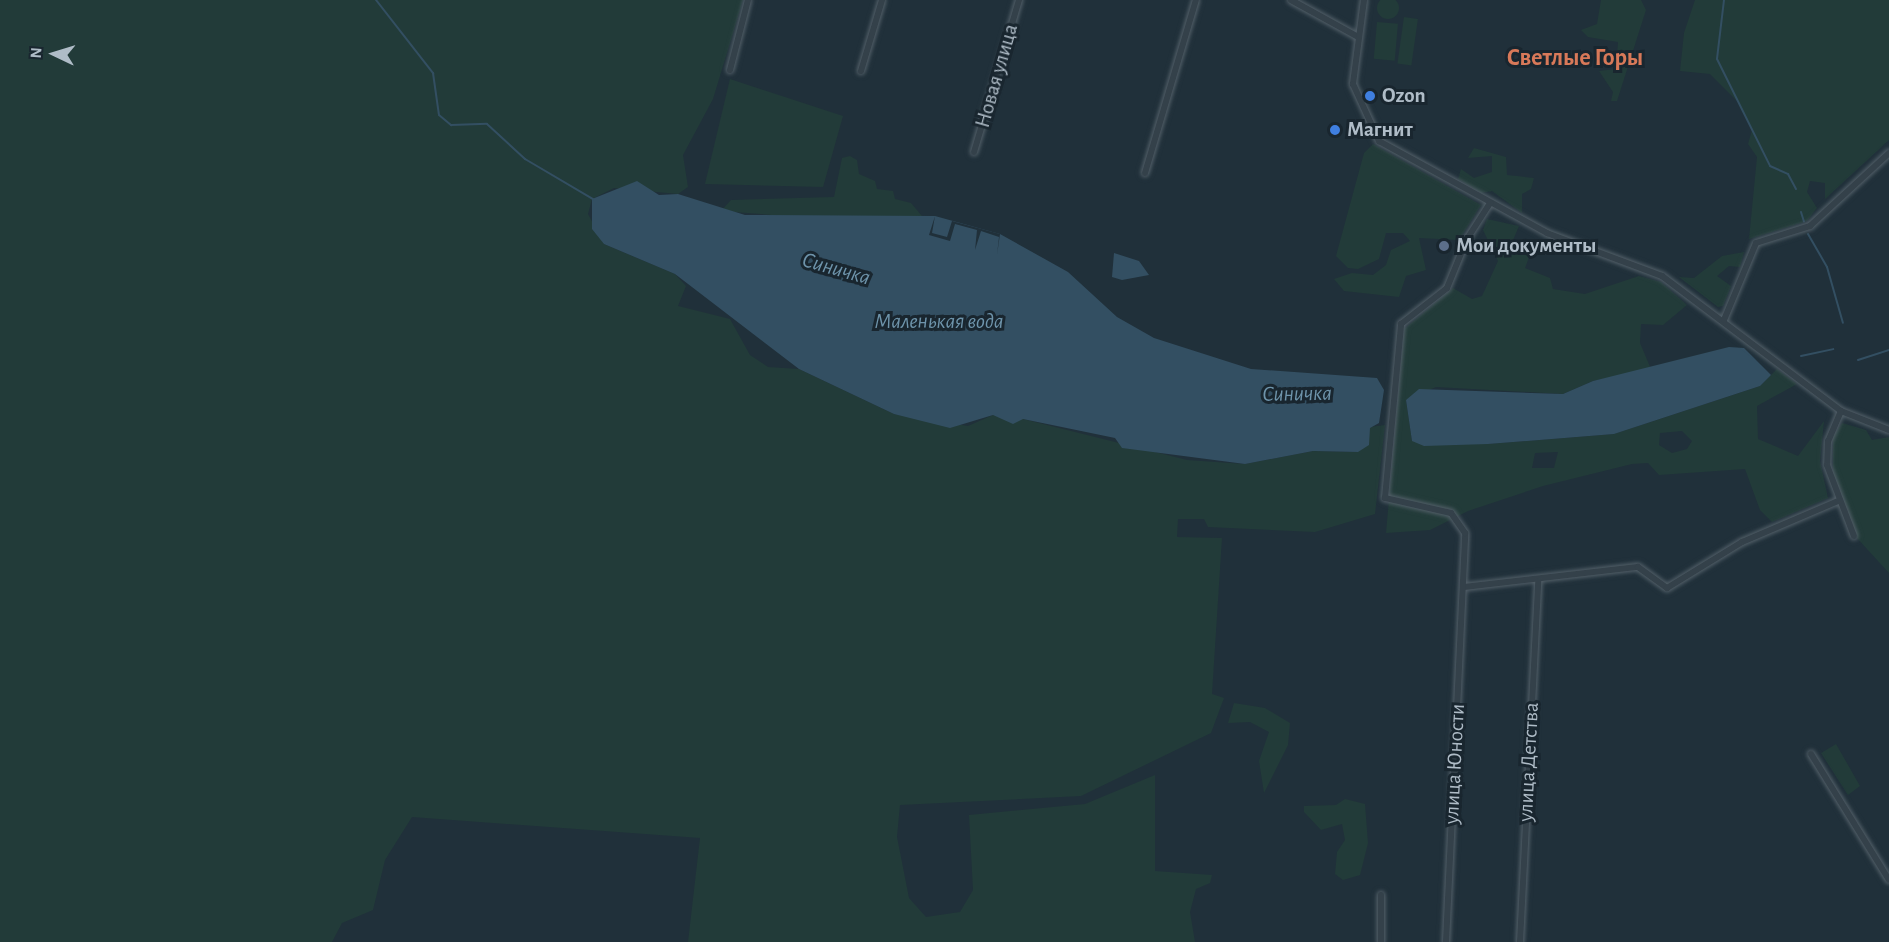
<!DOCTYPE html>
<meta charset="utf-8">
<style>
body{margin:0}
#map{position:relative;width:1889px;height:942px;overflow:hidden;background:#20303a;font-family:"Alegreya Sans",sans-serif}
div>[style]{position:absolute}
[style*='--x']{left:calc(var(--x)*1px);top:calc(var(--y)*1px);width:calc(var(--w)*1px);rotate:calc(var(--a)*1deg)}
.green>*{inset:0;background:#223b39;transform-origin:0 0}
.round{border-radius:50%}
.water>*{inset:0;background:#334f62}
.pier>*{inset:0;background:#20303a}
.stream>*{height:2px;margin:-1px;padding:0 1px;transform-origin:1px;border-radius:1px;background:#334f62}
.roads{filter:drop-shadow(0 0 2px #525f68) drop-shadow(0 0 2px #525f68)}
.minor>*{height:6px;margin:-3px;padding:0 3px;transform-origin:3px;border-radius:3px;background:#34414a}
.dots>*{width:16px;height:16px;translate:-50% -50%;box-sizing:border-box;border:3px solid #19262f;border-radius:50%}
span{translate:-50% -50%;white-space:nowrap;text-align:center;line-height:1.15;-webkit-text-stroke:6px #19262f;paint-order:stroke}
.street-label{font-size:21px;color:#afbcc7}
.poi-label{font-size:21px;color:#afbcc7;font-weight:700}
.left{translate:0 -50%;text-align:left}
.water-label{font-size:22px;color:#6e94ab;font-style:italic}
.quarter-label{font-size:24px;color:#d87959;font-weight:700}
.north{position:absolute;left:24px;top:24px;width:60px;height:60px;-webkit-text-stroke:4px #19262f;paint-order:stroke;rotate:274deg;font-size:16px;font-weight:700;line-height:24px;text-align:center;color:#afbcc7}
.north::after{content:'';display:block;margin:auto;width:21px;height:27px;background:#afbcc7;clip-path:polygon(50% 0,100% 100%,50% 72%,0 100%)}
</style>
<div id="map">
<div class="green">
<div class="round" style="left:1377px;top:-3px;width:22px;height:22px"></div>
<div style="clip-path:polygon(0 0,743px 0,713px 99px,683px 155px,688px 187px,678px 194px,614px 188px,592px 199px,588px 214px,604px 244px,675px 274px,686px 286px,678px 306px,730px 319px,750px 355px,768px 367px,799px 369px,894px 414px,968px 426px,993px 415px,1023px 419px,1187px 460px,1245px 464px,1313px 451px,1358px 452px,1370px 427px,1385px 425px,1375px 514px,1315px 532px,1208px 527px,1204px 519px,1178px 519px,1177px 537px,1222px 538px,1212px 694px,1224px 698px,1211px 733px,1081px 796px,900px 805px,897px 837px,909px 898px,926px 917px,960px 912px,973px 890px,969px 815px,1085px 804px,1155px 775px,1155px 871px,1212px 875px,1210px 883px,1196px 889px,1190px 912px,1195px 942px,688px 942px,700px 838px,412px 817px,385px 860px,373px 910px,342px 923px,332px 942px,0 942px)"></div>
<div style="clip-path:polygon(1601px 0,1641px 0,1646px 10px,1617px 101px,1611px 101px,1613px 92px,1599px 71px,1616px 69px,1618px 42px,1588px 37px,1581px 30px,1597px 24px)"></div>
<div style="clip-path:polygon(1695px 0,1889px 0,1889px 140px,1825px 199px,1825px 183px,1810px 181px,1807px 192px,1817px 208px,1807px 221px,1749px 239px,1757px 157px,1748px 144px,1752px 130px,1737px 101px,1710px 74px,1680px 71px,1684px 33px)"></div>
<div style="left:1404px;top:17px;width:14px;height:47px;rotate:8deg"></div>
<div style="left:1377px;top:22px;width:21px;height:37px;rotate:5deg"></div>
<div style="clip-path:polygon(730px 79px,843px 116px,823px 187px,705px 184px)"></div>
<div style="clip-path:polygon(1373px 144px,1481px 205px,1459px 240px,1419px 238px,1426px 270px,1406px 276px,1399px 297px,1344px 291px,1334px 279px,1352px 273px,1373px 275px,1386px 265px,1391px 250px,1410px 241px,1403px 233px,1386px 233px,1379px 259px,1358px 269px,1348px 268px,1336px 256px,1364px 153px)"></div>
<div style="clip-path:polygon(1474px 148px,1506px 157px,1507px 175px,1534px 178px,1531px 189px,1522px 194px,1522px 213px,1492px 191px,1481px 193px,1458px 179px,1461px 169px,1474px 178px,1492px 172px,1492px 156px,1468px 158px)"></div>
<div style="clip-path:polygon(850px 156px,857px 160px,859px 174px,875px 181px,877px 189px,893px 191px,895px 199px,911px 203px,922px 216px,823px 219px,721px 211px,731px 200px,834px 197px,842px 158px)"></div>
<div style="clip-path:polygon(evenodd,1487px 219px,1519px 226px,1511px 245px,1531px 252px,1525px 268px,1550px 278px,1553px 289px,1585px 294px,1639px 276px,1661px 282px,1687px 305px,1663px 325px,1641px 324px,1640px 343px,1651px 369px,1593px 381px,1563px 394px,1436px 387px,1406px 400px,1412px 441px,1488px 444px,1614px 434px,1760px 386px,1777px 369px,1797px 384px,1757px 406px,1758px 439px,1798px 456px,1824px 421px,1820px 461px,1828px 498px,1772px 522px,1760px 510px,1745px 469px,1659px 475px,1648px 463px,1632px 464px,1543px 486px,1468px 511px,1430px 530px,1386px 533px,1404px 329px,1453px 288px,1472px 299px,1482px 296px,1498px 261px,1483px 230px,1487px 219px,1682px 431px,1692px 441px,1687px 449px,1672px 453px,1659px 445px,1660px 433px,1682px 431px,1487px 219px,1558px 452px,1554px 468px,1532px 468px,1535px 453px,1558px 452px)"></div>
<div style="clip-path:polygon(1744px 252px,1740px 267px,1729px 266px,1717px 276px,1731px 286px,1723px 306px,1718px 307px,1679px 277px,1694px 278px,1722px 256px)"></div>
<div style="clip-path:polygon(1842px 423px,1866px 430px,1872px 440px,1889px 437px,1889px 573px,1856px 537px,1833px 477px,1833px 436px)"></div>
<div style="clip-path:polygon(1234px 703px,1265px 708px,1290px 723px,1288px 745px,1264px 793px,1259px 761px,1269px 732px,1250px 722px,1228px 723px)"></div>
<div style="clip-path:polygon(1836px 744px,1860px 786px,1848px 795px,1821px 753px)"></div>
<div style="clip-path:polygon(1345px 799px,1365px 804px,1368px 843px,1360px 875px,1343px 880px,1335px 874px,1337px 852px,1345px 840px,1342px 824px,1321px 830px,1304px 812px,1304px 806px,1336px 805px)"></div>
</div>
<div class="water">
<div style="clip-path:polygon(637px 181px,659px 195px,678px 194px,745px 215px,935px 216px,1000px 234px,1068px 272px,1117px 317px,1154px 338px,1251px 369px,1377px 378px,1384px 390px,1379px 423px,1370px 428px,1369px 445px,1358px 452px,1313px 451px,1245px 464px,1122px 448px,1115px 438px,1023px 419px,1013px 424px,993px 415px,950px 428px,894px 414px,799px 369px,675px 274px,604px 244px,592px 229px,592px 199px)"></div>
<div style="clip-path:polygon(1114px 253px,1139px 261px,1149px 275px,1122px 280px,1112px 277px)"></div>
<div style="clip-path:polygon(1729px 347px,1744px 348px,1771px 375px,1760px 386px,1614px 434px,1488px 444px,1424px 446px,1412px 441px,1406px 400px,1419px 389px,1563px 394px,1593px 381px)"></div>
</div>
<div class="pier">
<div style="clip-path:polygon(935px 216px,932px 233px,947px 237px,952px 221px,1000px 234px,997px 255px,999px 237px,981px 231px,975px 250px,977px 230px,955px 224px,950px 241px,929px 235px)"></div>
</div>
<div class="stream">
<div style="--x:376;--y:0;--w:93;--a:52"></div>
<div style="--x:433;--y:73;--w:42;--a:81.9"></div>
<div style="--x:439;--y:115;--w:16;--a:40"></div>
<div style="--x:451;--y:125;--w:36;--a:-2"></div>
<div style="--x:487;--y:124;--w:52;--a:42.6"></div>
<div style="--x:525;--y:159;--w:79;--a:30.5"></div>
<div style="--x:1724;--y:0;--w:59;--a:96.8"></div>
<div style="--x:1717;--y:59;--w:119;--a:63.6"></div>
<div style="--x:1770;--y:166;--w:20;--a:24"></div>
<div style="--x:1788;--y:174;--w:17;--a:62"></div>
<div style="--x:1801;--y:212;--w:10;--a:73"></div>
<div style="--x:1808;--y:234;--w:38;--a:60"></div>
<div style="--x:1827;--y:267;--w:58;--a:74.1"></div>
<div style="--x:1801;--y:356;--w:33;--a:-12"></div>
<div style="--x:1858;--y:360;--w:33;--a:-18"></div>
</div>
<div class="roads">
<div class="minor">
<div style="--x:1291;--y:0;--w:77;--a:28.9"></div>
<div style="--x:1364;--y:0;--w:85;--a:97.5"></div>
<div style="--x:1353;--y:84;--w:63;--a:65.5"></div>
<div style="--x:1379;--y:141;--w:192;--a:28.7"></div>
<div style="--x:1547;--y:233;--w:123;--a:20.5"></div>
<div style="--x:1662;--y:276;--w:224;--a:37"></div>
<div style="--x:1841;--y:411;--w:52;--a:21.6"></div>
<div style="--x:730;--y:70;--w:72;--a:-75.6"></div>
<div style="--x:861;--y:71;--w:74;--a:-73.5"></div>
<div style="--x:974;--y:152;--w:159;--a:-73.5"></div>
<div style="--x:1145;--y:173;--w:180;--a:-73.6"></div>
<div style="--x:1724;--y:320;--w:83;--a:-67.4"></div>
<div style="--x:1756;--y:243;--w:57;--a:-17.5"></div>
<div style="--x:1810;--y:226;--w:108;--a:-42.7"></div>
<div style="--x:1841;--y:411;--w:33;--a:113"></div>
<div style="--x:1828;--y:441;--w:24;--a:92"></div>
<div style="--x:1827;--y:465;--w:76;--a:69.2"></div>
<div style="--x:1464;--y:587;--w:175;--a:-6.6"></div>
<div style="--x:1638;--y:567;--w:36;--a:36"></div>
<div style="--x:1667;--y:588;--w:88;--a:-31.5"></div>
<div style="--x:1742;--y:542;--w:104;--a:-23.1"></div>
<div style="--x:1811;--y:754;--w:148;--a:58.2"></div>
<div style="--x:1381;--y:895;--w:47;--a:90"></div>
<div style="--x:1446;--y:942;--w:409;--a:-87.3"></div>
<div style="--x:1465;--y:533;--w:24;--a:-125"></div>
<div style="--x:1451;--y:513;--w:68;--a:-167.2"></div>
<div style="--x:1385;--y:498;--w:175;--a:-84.7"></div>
<div style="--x:1401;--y:324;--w:58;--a:-38"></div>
<div style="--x:1447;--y:288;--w:53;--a:-67.8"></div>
<div style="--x:1467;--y:239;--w:43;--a:-57.4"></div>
<div style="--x:1520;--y:942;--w:361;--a:-87.1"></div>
</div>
</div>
<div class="dots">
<div style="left:1370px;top:96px;background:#3f7fe0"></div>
<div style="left:1335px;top:130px;background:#3f7fe0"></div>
<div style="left:1444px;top:246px;background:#5c6f8a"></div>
</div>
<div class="street-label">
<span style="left:997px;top:76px;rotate:-74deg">Новая улица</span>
<span style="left:1529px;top:762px;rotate:-87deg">улица Детства</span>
<span style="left:1455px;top:764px;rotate:-87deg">улица Юности</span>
</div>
<div class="poi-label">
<span class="left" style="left:1382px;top:96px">Ozon</span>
<span class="left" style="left:1347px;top:130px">Магнит</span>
<span class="left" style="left:1456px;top:246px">Мои документы</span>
</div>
<div class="water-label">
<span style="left:836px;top:269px;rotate:16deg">Синичка</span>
<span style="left:939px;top:322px">Маленькая вода</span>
<span style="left:1297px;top:394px;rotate:-1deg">Синичка</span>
</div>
<div class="quarter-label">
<span style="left:1575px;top:59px">Светлые Горы</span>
</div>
<div class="north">N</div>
</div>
